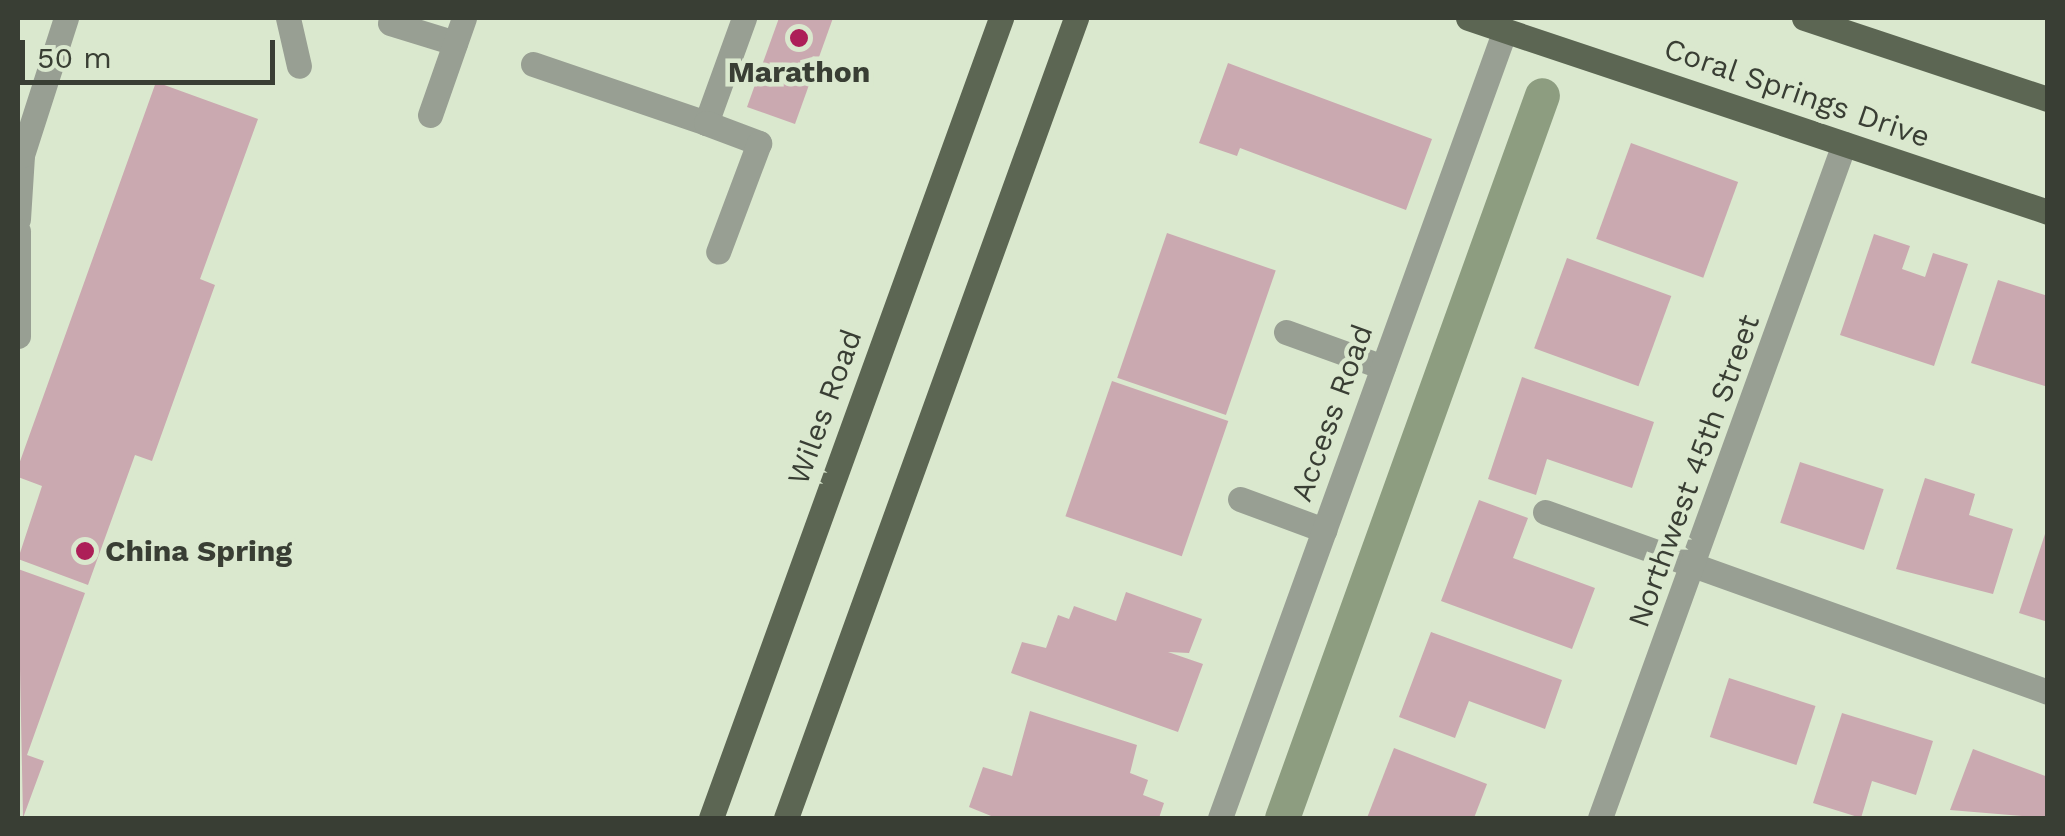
<!DOCTYPE html>
<style>
body{margin:0}
#map{position:relative;width:2065px;height:836px;overflow:hidden;background:#dae8ce;font-family:"Work Sans",sans-serif}
div>[style]{position:absolute}
[style*='--x']{left:calc(var(--x)*1px);top:calc(var(--y)*1px);width:calc(var(--w)*1px);rotate:calc(var(--a)*1deg)}
.canal>*{height:35px;margin:-17.5px;padding:0 17.5px;transform-origin:17.5px;border-radius:17.5px;background:#8d9d80}
.building>*{inset:0;background:#caa9b0;transform-origin:0 0}
.minor>*{height:25px;margin:-12.5px;padding:0 12.5px;transform-origin:12.5px;border-radius:12.5px;background:#989f93}
.major>*{height:25px;margin:-12.5px;padding:0 12.5px;transform-origin:12.5px;border-radius:12.5px;background:#5c6653}
.dots>*{width:28px;height:28px;translate:-50% -50%;box-sizing:border-box;border:5px solid #dae8ce;border-radius:50%}
span{translate:-50% -50%;white-space:nowrap;text-align:center;line-height:1.15;-webkit-text-stroke:9px #dae8ce;paint-order:stroke}
.poi-label{font-size:30px;color:#393e34;font-weight:700}
.left{translate:0 -50%;text-align:left}
.street-label{font-size:30px;color:#393e34}
.frame{position:absolute;inset:0;border:20px solid #393e34;pointer-events:none}
.scale{position:absolute;left:20px;top:40px;width:255px;height:45px;box-sizing:border-box;border:5px solid #393e34;border-top:0;padding-left:12px;font-size:30px;line-height:35px;white-space:nowrap;color:#393e34;-webkit-text-stroke:8px #dae8ce;paint-order:stroke}
</style>
<div id="map">
<div class="canal">
<div style="--x:1282;--y:818;--w:768;--a:-70.22"></div>
</div>
<div class="building">
<div style="clip-path:polygon(779px 18px,833px 18px,795px 124px,747px 107px)"></div>
<div style="clip-path:polygon(1228px 63px,1432px 139px,1406px 210px,1240px 148px,1237px 156px,1199px 143px)"></div>
<div style="clip-path:polygon(156px 82px,258px 119px,200px 279px,215px 285px,152px 461px,135px 455px,88px 585px,18px 559px,42px 486px,18px 477px,18px 467px)"></div>
<div style="left:1631px;top:143px;width:114px;height:102px;rotate:20deg"></div>
<div style="left:1167px;top:233px;width:115px;height:153px;rotate:19deg"></div>
<div style="clip-path:polygon(1874px 234px,1910px 246px,1902px 269px,1925px 277px,1933px 253px,1968px 264px,1934px 366px,1840px 335px)"></div>
<div style="left:1567px;top:258px;width:111px;height:96px;rotate:20deg"></div>
<div style="clip-path:polygon(1998px 280px,2048px 296px,2048px 387px,1971px 363px)"></div>
<div style="clip-path:polygon(1522px 377px,1654px 422px,1632px 488px,1547px 459px,1536px 495px,1488px 479px)"></div>
<div style="left:1112px;top:381px;width:123px;height:143px;rotate:19deg"></div>
<div style="left:1800px;top:462px;width:88px;height:64px;rotate:18deg"></div>
<div style="clip-path:polygon(1925px 478px,1975px 494px,1969px 515px,2013px 529px,1993px 594px,1896px 569px)"></div>
<div style="clip-path:polygon(1479px 500px,1528px 518px,1513px 558px,1595px 588px,1572px 649px,1441px 601px)"></div>
<div style="clip-path:polygon(2047px 528px,2048px 528px,2048px 622px,2019px 613px)"></div>
<div style="clip-path:polygon(18px 569px,85px 593px,27px 755px,44px 761px,23px 818px)"></div>
<div style="clip-path:polygon(1126px 592px,1202px 619px,1189px 653px,1168px 652px,1203px 664px,1178px 732px,1011px 673px,1022px 642px,1046px 648px,1058px 615px,1069px 619px,1074px 606px,1116px 621px)"></div>
<div style="clip-path:polygon(1431px 632px,1562px 680px,1545px 729px,1469px 701px,1455px 738px,1399px 717px)"></div>
<div style="left:1729px;top:678px;width:91px;height:62px;rotate:18deg"></div>
<div style="clip-path:polygon(1030px 711px,1137px 745px,1130px 773px,1148px 780px,1143px 795px,1164px 803px,1159px 818px,996px 818px,969px 807px,983px 767px,1012px 776px)"></div>
<div style="clip-path:polygon(1842px 713px,1933px 741px,1916px 795px,1872px 781px,1861px 818px,1813px 803px)"></div>
<div style="clip-path:polygon(1394px 748px,1487px 784px,1474px 818px,1367px 818px)"></div>
<div style="clip-path:polygon(1973px 749px,2048px 777px,2046px 818px,1950px 810px)"></div>
</div>
<div class="minor">
<div style="--x:288;--y:18;--w:49;--a:77.1"></div>
<div style="--x:390;--y:23;--w:68;--a:17.1"></div>
<div style="--x:533;--y:64;--w:183;--a:18.8"></div>
<div style="--x:706;--y:123;--w:112;--a:-70.1"></div>
<div style="--x:430;--y:115;--w:103;--a:-70.7"></div>
<div style="--x:706;--y:123;--w:57;--a:20.7"></div>
<div style="--x:759;--y:143;--w:116;--a:110.6"></div>
<div style="--x:18;--y:219;--w:64;--a:-86.4"></div>
<div style="--x:22;--y:155;--w:144;--a:-72.2"></div>
<div style="--x:18;--y:231;--w:105;--a:90"></div>
<div style="--x:1286;--y:332;--w:103;--a:19.8"></div>
<div style="--x:1240;--y:499;--w:90;--a:20.3"></div>
<div style="--x:1545;--y:512;--w:534;--a:19.69"></div>
<div style="--x:1220;--y:818;--w:838;--a:-70.12"></div>
<div style="--x:1600;--y:818;--w:717;--a:-70.1"></div>
</div>
<div class="major">
<div style="--x:1468;--y:18;--w:612;--a:18.49"></div>
<div style="--x:1804;--y:18;--w:257;--a:18.4"></div>
<div style="--x:711;--y:818;--w:851;--a:-70.07"></div>
<div style="--x:786;--y:818;--w:851;--a:-70.07"></div>
</div>
<div class="dots">
<div style="left:799px;top:38px;background:#ad1f58"></div>
<div style="left:85px;top:551px;background:#ad1f58"></div>
</div>
<div class="poi-label">
<span style="left:799px;top:72px">Marathon</span>
<span class="left" style="left:105px;top:551px">China Spring</span>
</div>
<div class="street-label">
<span style="left:1797px;top:93px;rotate:19deg">Coral Springs Drive</span>
<span style="left:825px;top:407px;rotate:-70deg">Wiles Road</span>
<span style="left:1332px;top:413px;rotate:-70deg">Access Road</span>
<span style="left:1694px;top:471px;rotate:-70deg">Northwest 45th Street</span>
</div>
<div class="frame"></div>
<div class="scale">50 m</div>
</div>
